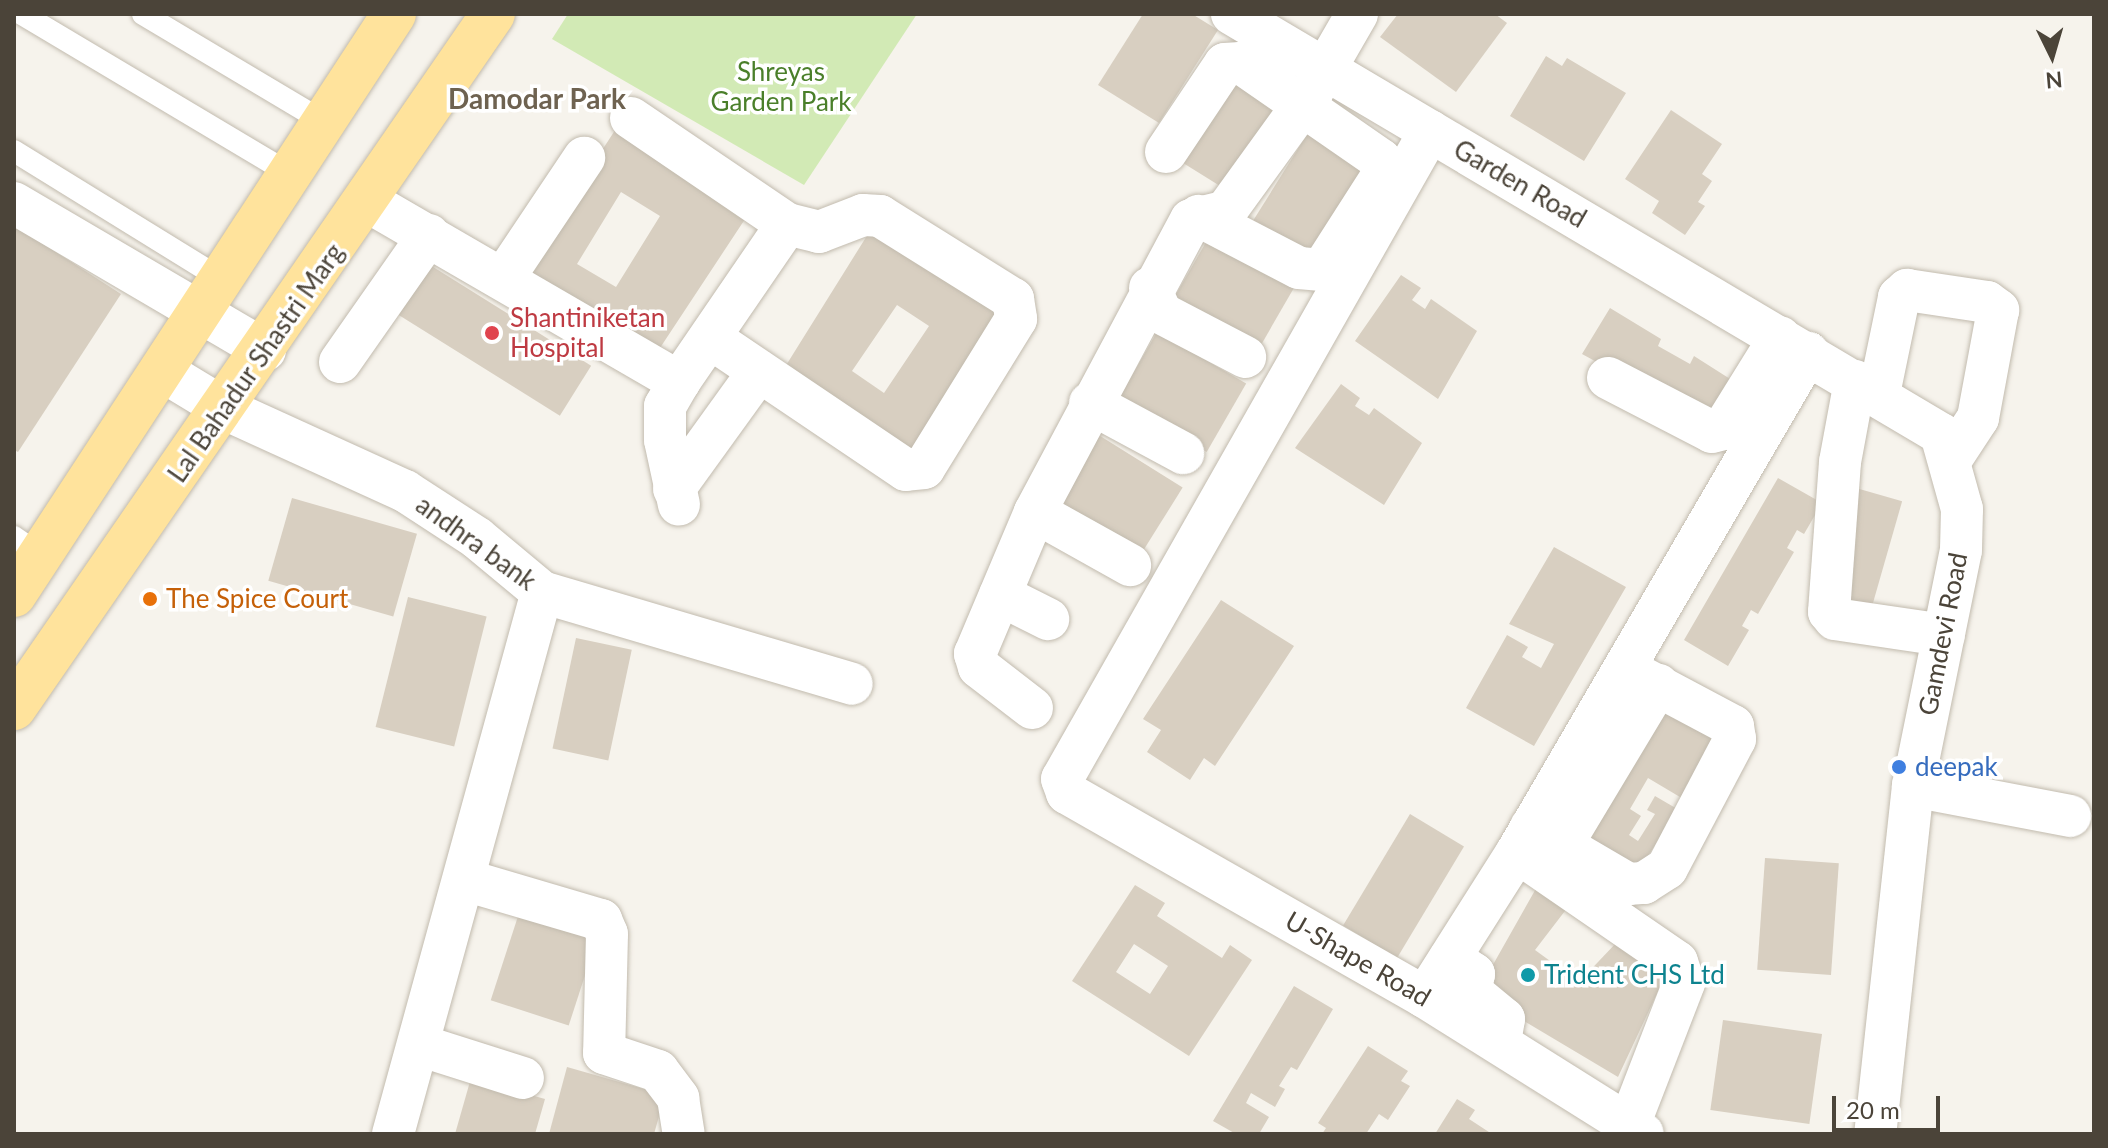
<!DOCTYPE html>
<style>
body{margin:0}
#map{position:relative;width:2108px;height:1148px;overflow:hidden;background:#f6f3ec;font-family:Lato,sans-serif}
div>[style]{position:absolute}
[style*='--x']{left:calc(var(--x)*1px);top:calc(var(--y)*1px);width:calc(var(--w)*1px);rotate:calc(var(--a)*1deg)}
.green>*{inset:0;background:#d2eab5}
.building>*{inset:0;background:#d8cfc1;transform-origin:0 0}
.roads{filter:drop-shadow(0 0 2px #c2bbae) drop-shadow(0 0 2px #c2bbae)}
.service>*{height:22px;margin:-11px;padding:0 11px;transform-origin:11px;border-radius:11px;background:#fff}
.minor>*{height:42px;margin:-21px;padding:0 21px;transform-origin:21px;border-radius:21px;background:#fff}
.primary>*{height:44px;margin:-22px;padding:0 22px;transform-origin:22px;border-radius:22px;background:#ffe39c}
.dots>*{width:22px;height:22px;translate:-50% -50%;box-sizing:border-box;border:4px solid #fff;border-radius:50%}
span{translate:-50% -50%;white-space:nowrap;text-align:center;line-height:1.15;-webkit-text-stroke:7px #fff;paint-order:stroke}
.park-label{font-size:26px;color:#4a7f2a}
.street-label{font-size:26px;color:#4b4439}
.health-label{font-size:26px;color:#be3a42}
.left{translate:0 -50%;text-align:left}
.food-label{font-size:26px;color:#c56008}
.shop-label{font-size:26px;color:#366cbe}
.culture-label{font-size:26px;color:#0d838f}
.neighbourhood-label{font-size:28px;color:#6e6250;font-weight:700}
.frame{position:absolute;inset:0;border:16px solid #4b4439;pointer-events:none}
.north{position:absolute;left:2012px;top:16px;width:80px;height:80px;-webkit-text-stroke:6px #fff;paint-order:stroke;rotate:175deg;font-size:22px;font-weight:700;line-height:32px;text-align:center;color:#4b4439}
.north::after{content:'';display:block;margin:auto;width:28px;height:36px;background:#4b4439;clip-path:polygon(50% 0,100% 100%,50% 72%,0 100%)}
.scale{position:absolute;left:1832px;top:1096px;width:108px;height:36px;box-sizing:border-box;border:4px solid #4b4439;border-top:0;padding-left:10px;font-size:24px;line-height:28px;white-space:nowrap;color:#4b4439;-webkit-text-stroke:6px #fff;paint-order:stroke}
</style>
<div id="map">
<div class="green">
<div style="clip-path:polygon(568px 14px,917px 14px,804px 185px,552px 39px)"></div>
</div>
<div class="building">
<div style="clip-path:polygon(1143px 14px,1192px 14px,1218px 30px,1159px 123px,1098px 85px)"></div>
<div style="clip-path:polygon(1398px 14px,1495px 14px,1507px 23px,1456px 92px,1380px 37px)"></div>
<div style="clip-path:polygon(1546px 56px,1562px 66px,1567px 58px,1626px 93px,1584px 161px,1510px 116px)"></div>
<div style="left:1233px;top:68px;width:62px;height:107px;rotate:32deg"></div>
<div style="clip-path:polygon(1671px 110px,1722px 144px,1702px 174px,1712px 181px,1698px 202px,1705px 206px,1685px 235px,1652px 213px,1659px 201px,1625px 179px)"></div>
<div style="clip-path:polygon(evenodd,621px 121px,753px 207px,656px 354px,525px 269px,621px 121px,621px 192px,660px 216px,616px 287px,577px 264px,621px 192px)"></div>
<div style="left:1311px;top:128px;width:78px;height:110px;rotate:32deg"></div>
<div style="clip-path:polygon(14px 225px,121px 294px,18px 452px,14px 450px)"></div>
<div style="clip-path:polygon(evenodd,873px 226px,1006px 308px,912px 457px,780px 375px,873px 226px,897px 305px,929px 326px,884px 393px,852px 371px,897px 305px)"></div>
<div style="left:1209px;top:237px;width:99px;height:81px;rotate:30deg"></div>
<div style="left:430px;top:265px;width:190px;height:59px;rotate:32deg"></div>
<div style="clip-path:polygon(1401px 275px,1421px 288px,1412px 300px,1425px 309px,1431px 299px,1477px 331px,1438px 399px,1355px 341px)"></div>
<div style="clip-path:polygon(1610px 308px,1661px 339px,1658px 346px,1690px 364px,1694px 356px,1738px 384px,1714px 426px,1582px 354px)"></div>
<div style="left:1157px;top:332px;width:103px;height:79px;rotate:30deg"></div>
<div style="clip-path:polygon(1341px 384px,1360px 398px,1355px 406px,1369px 415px,1374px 408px,1422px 443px,1384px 505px,1295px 448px)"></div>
<div style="left:1097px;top:434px;width:101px;height:77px;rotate:32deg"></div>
<div style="clip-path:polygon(1778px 478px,1822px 503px,1804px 534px,1797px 530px,1787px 548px,1794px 552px,1758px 614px,1751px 610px,1742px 626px,1749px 630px,1728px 666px,1684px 640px)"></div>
<div style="left:1856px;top:488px;width:48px;height:123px;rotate:16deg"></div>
<div style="left:292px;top:498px;width:130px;height:86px;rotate:16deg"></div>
<div style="clip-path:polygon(1554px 547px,1626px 587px,1534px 746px,1466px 708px,1507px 635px,1528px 647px,1522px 657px,1541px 668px,1554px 644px,1509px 624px)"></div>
<div style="left:408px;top:597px;width:81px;height:134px;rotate:14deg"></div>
<div style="clip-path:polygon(1221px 600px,1294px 646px,1215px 766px,1204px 758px,1190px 780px,1147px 752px,1161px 730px,1143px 719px)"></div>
<div style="left:576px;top:638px;width:57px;height:113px;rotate:12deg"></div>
<div style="clip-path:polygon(1660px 697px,1721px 734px,1685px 800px,1648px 778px,1630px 809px,1641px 816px,1629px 835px,1638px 841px,1655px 814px,1647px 810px,1655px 796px,1679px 810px,1630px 882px,1568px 845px)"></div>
<div style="left:1410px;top:814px;width:63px;height:130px;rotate:31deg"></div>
<div style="left:1765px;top:858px;width:74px;height:112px;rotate:4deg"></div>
<div style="clip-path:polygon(evenodd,1135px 885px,1165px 903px,1157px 916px,1222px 958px,1230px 945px,1252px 960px,1189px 1056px,1072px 981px,1135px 885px,1134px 944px,1168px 966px,1150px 994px,1116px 972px,1134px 944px)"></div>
<div style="clip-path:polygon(1538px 885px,1568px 907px,1535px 950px,1579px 982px,1617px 942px,1669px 968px,1618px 1077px,1477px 993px)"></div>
<div style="left:521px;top:907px;width:82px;height:98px;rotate:18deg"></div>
<div style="clip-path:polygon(1294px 986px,1333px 1009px,1297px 1070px,1291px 1067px,1279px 1086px,1285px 1089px,1275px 1107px,1251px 1093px,1246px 1103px,1269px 1117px,1259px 1134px,1236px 1134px,1213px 1121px)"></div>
<div style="left:1723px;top:1020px;width:100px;height:91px;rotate:8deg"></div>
<div style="clip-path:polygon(1368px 1046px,1408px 1071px,1401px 1081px,1410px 1086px,1388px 1120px,1379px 1114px,1366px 1134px,1322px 1134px,1326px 1128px,1318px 1123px)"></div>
<div style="clip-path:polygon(567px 1067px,665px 1095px,654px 1134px,549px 1134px)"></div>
<div style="clip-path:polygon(471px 1078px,545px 1099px,535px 1134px,455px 1134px)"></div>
<div style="clip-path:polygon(1457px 1099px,1475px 1110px,1469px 1119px,1492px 1134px,1435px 1134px)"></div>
</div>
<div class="roads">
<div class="service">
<div style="--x:22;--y:14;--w:312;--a:30.8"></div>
<div style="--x:143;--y:14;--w:211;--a:30.8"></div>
<div style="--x:14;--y:151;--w:243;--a:31.7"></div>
<div style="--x:14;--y:537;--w:32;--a:35"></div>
</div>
<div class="minor">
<div style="--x:1232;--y:14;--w:824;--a:30.64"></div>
<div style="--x:1941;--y:434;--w:78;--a:74.4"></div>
<div style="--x:1962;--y:509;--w:41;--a:91.4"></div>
<div style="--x:1961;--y:550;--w:241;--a:101.5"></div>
<div style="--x:1913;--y:786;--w:350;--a:96.2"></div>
<div style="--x:631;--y:118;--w:189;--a:34.2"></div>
<div style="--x:787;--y:224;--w:33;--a:14"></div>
<div style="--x:819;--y:232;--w:47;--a:-21.1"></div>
<div style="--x:863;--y:215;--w:17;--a:3"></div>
<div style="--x:880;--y:216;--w:157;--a:32"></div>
<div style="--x:1013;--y:299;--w:20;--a:81"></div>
<div style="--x:1016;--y:319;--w:175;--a:121.7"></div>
<div style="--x:924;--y:468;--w:18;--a:174"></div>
<div style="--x:906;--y:470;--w:236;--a:-146"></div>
<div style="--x:1430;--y:131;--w:745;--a:119.59"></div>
<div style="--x:1062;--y:779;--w:15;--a:70"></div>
<div style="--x:1067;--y:793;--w:412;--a:29.7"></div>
<div style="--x:1425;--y:997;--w:257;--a:32.1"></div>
<div style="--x:1166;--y:152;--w:106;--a:-56.2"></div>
<div style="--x:1225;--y:64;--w:16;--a:-4"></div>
<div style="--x:1241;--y:63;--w:170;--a:34.7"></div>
<div style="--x:1381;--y:160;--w:16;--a:86"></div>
<div style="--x:1382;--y:176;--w:112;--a:122.6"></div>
<div style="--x:1322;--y:270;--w:23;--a:-175"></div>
<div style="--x:1299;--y:268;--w:113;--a:-152.5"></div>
<div style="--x:367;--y:201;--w:361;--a:30.1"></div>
<div style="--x:679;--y:382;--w:191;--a:-55.6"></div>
<div style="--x:14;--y:203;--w:291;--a:30.4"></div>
<div style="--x:503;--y:279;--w:146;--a:-56.2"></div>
<div style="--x:1150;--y:288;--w:27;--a:66"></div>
<div style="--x:1161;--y:313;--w:95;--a:27.6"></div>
<div style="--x:340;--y:362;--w:155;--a:-55"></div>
<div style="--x:164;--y:372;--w:71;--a:31.2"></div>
<div style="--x:225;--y:409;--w:198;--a:24.5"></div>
<div style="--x:405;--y:491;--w:86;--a:33.1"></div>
<div style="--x:477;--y:538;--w:85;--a:39.7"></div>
<div style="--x:542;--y:592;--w:323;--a:16.5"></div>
<div style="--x:1608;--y:378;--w:117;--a:27.4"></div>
<div style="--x:1712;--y:432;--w:11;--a:-15"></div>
<div style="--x:1723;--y:429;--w:108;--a:-58.2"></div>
<div style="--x:1855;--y:381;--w:82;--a:100.5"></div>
<div style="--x:1840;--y:462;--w:150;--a:94.2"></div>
<div style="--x:1829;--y:612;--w:9;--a:49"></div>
<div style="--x:1835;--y:619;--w:110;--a:8.4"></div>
<div style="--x:679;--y:382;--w:28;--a:120"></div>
<div style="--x:665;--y:406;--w:34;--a:90"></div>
<div style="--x:665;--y:440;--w:66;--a:77.8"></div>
<div style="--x:1879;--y:394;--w:99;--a:-78.3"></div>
<div style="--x:1899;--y:297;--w:11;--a:-41"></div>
<div style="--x:1907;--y:290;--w:81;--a:8.5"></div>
<div style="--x:1987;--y:302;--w:14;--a:36"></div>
<div style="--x:1998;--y:310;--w:110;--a:100.5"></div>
<div style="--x:1978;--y:418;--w:45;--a:123.3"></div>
<div style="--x:1090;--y:403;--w:106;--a:28.3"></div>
<div style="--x:674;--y:489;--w:145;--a:-54.2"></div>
<div style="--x:1035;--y:512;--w:109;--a:29.2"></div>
<div style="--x:1000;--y:595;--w:54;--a:26.6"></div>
<div style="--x:1032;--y:708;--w:67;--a:-142.3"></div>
<div style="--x:979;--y:667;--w:14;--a:-107"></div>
<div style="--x:975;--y:654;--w:154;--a:-67.1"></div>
<div style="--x:1035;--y:512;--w:331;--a:-61.9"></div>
<div style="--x:1191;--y:220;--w:36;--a:-14"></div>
<div style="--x:1226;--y:211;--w:147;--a:-54.1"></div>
<div style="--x:1312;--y:92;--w:90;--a:-60"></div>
<div style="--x:1913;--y:786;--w:160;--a:10.8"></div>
<div style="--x:1531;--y:827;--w:113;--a:30.4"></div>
<div style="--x:1628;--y:884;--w:16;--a:-4"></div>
<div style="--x:1644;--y:883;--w:27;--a:-33"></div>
<div style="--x:1667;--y:868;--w:146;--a:-62.2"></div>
<div style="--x:1735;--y:739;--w:13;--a:-99"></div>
<div style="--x:1733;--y:726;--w:123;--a:-152"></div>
<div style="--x:1562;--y:845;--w:187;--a:-59"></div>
<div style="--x:1517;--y:852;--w:194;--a:34.5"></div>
<div style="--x:1677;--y:962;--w:22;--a:72"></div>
<div style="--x:1684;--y:983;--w:152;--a:111.2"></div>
<div style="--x:465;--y:880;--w:142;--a:16.4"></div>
<div style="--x:601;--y:920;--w:15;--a:67"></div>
<div style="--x:607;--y:934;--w:119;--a:91.4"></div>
<div style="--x:604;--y:1053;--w:57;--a:18.4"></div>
<div style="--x:658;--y:1071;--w:34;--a:53"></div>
<div style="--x:678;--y:1098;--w:36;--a:81"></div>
<div style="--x:1450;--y:958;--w:29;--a:34"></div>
<div style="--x:1474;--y:974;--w:17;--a:103"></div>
<div style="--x:1470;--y:991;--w:44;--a:39.5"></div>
<div style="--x:1504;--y:1019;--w:11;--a:100"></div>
<div style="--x:1425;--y:997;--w:172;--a:-57.6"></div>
<div style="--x:1517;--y:852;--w:578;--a:-59.75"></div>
<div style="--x:419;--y:1045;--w:109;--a:17.6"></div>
<div style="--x:393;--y:1134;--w:562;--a:-74.63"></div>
</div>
<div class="primary">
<div style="--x:14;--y:595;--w:694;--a:-56.81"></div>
<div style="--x:14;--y:708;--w:843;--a:-55.39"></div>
</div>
</div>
<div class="dots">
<div style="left:492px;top:333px;background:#e0444e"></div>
<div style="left:150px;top:599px;background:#e8710a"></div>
<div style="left:1899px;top:767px;background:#3f7fe0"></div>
<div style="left:1528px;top:975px;background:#0f9aa8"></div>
</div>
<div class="park-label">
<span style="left:781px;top:87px">Shreyas<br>Garden Park</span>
</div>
<div class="street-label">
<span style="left:1520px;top:184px;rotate:30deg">Garden Road</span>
<span style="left:256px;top:363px;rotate:-55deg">Lal Bahadur Shastri Marg</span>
<span style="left:476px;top:543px;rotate:36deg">andhra bank</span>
<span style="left:1943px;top:634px;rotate:-79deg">Gamdevi Road</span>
<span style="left:1358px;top:959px;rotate:30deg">U-Shape Road</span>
</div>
<div class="health-label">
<span class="left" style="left:510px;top:333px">Shantiniketan<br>Hospital</span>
</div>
<div class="food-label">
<span class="left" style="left:166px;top:599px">The Spice Court</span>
</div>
<div class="shop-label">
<span class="left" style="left:1915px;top:767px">deepak</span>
</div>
<div class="culture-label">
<span class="left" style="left:1544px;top:975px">Trident CHS Ltd</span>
</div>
<div class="neighbourhood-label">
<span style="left:537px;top:98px">Damodar Park</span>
</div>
<div class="frame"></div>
<div class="north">N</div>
<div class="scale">20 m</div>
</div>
